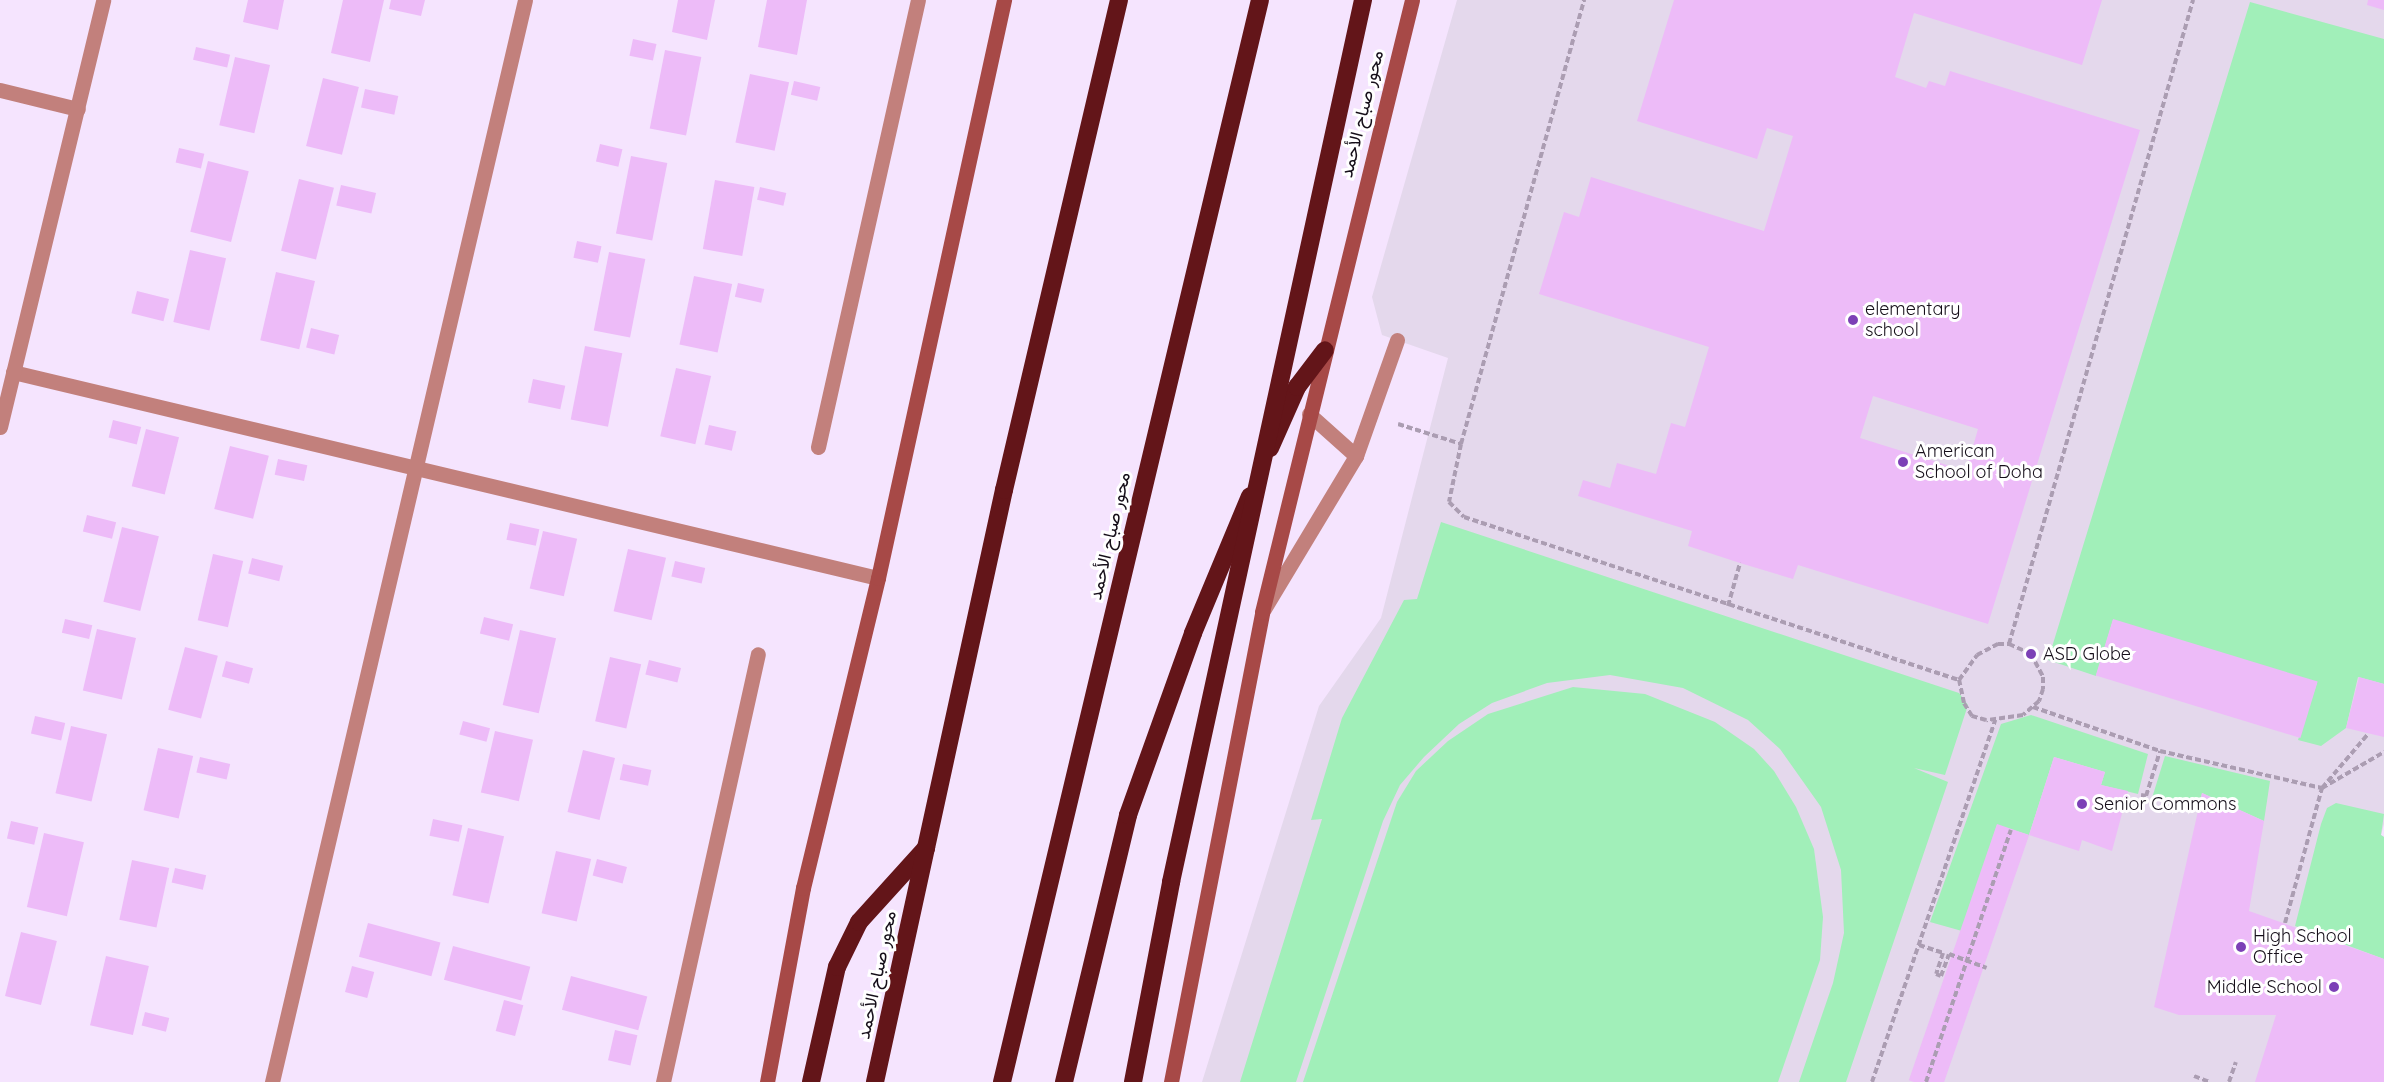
<!DOCTYPE html>
<meta charset="utf-8">
<style>
body{margin:0}
#map{position:relative;width:2384px;height:1082px;overflow:hidden;background:#f5e4fe;font-family:Quicksand,Vazirmatn,sans-serif}
div>[style]{position:absolute}
[style*='--x']{left:calc(var(--x)*1px);top:calc(var(--y)*1px);width:calc(var(--w)*1px);rotate:calc(var(--a)*1deg)}
.education>*{inset:0;background:#e4d8ec}
.green>*{inset:0;background:#a1efb9}
.building>*{inset:0;background:#edbbf8;transform-origin:0 0}
.path>*{height:4px;margin-top:-2px;transform-origin:0;background:repeating-linear-gradient(90deg,#ab9db2 0 6px,transparent 0 9px)}
.lane>*{height:15px;margin:-7.5px;padding:0 7.5px;transform-origin:7.5px;border-radius:7.5px;background:#c2807c}
.street>*{height:15px;margin:-7.5px;padding:0 7.5px;transform-origin:7.5px;border-radius:7.5px;background:#c2807c}
.secondary>*{height:15px;margin:-7.5px;padding:0 7.5px;transform-origin:7.5px;border-radius:7.5px;background:#a74947}
.highway>*{height:18px;margin:-9px;padding:0 9px;transform-origin:9px;border-radius:9px;background:#631519}
.highway-bridge>*{height:18px;margin:-9px;padding:0 9px;transform-origin:9px;border-radius:9px;background:#631519}
.dots>*{width:16px;height:16px;translate:-50% -50%;box-sizing:border-box;border:3px solid #fff;border-radius:50%}
span{translate:-50% -50%;white-space:nowrap;text-align:center;line-height:1.15;-webkit-text-stroke:6px #fff;paint-order:stroke}
.street-label{font-size:18px;color:#150e19}
.poi-label{font-size:18px;color:#150e19}
.left{translate:0 -50%;text-align:left}
.right{translate:-100% -50%;text-align:right}
</style>
<div id="map">
<div class="education">
<div style="clip-path:polygon(1457px 0,2384px 0,2384px 824px,2381px 835px,2384px 837px,2384px 1082px,1202px 1082px,1319px 706px,1381px 618px,1448px 358px,1382px 335px,1372px 297px)"></div>
</div>
<div class="green">
<div style="clip-path:polygon(2250px 2px,2384px 39px,2384px 684px,2358px 677px,2346px 728px,2321px 746px,2298px 740px,2317px 683px,2113px 620px,2096px 676px,2048px 660px)"></div>
<div style="clip-path:polygon(1441px 522px,1959px 693px,1968px 705px,1945px 775px,1914px 768px,1948px 782px,1846px 1082px,1799px 1082px,1833px 983px,1844px 933px,1841px 870px,1821px 807px,1780px 749px,1748px 720px,1683px 688px,1610px 675px,1547px 683px,1492px 703px,1459px 724px,1424px 757px,1400px 785px,1383px 821px,1296px 1082px,1240px 1082px,1322px 819px,1311px 820px,1342px 718px,1404px 600px,1417px 599px)"></div>
<div style="clip-path:polygon(1573px 687px,1645px 694px,1715px 722px,1754px 749px,1774px 771px,1796px 807px,1814px 849px,1823px 917px,1820px 960px,1778px 1082px,1303px 1082px,1397px 802px,1416px 771px,1448px 741px,1488px 714px)"></div>
<div style="clip-path:polygon(2031px 715px,2148px 754px,2138px 794px,2101px 785px,2105px 772px,2054px 757px,2029px 835px,1997px 825px,1962px 931px,1930px 922px,2001px 724px)"></div>
<div style="clip-path:polygon(2165px 756px,2270px 781px,2264px 821px,2202px 793px,2198px 811px,2152px 798px)"></div>
<div style="clip-path:polygon(2336px 803px,2384px 814px,2381px 835px,2384px 837px,2384px 959px,2295px 926px,2321px 824px,2327px 808px)"></div>
</div>
<div class="building">
<div style="clip-path:polygon(248px 0,284px 0,278px 30px,243px 22px)"></div>
<div style="clip-path:polygon(343px 0,384px 0,370px 62px,331px 53px)"></div>
<div style="clip-path:polygon(391px 0,425px 0,421px 16px,389px 9px)"></div>
<div style="clip-path:polygon(678px 0,715px 0,707px 40px,672px 32px)"></div>
<div style="clip-path:polygon(767px 0,807px 0,797px 55px,758px 47px)"></div>
<div style="clip-path:polygon(evenodd,1674px 0,2102px 0,2082px 65px,1914px 13px,1895px 77px,1926px 88px,1929px 81px,1945px 86px,1950px 71px,2140px 130px,1988px 624px,1798px 565px,1793px 579px,1740px 563px,1688px 546px,1692px 531px,1578px 496px,1583px 480px,1610px 488px,1617px 463px,1656px 474px,1671px 423px,1685px 427px,1709px 347px,1539px 294px,1564px 212px,1579px 217px,1591px 177px,1764px 231px,1793px 136px,1767px 128px,1757px 159px,1637px 121px,1674px 0,1873px 396px,1978px 429px,1966px 471px,1860px 438px,1873px 396px)"></div>
<div style="clip-path:polygon(2368px 0,2384px 0,2384px 10px,2367px 5px)"></div>
<div style="left:633px;top:39px;width:24px;height:17px;rotate:12deg"></div>
<div style="left:196px;top:47px;width:35px;height:13px;rotate:13deg"></div>
<div style="left:665px;top:50px;width:37px;height:80px;rotate:11deg"></div>
<div style="left:235px;top:57px;width:36px;height:70px;rotate:13deg"></div>
<div style="left:750px;top:74px;width:40px;height:70px;rotate:12deg"></div>
<div style="left:323px;top:78px;width:37px;height:70px;rotate:14deg"></div>
<div style="left:794px;top:81px;width:27px;height:14px;rotate:13deg"></div>
<div style="left:365px;top:89px;width:34px;height:19px;rotate:12deg"></div>
<div style="left:600px;top:144px;width:23px;height:18px;rotate:13deg"></div>
<div style="left:179px;top:148px;width:26px;height:15px;rotate:13deg"></div>
<div style="left:631px;top:156px;width:37px;height:79px;rotate:11deg"></div>
<div style="left:208px;top:161px;width:42px;height:73px;rotate:14deg"></div>
<div style="left:299px;top:179px;width:36px;height:74px;rotate:14deg"></div>
<div style="left:715px;top:180px;width:40px;height:70px;rotate:10deg"></div>
<div style="left:341px;top:185px;width:36px;height:21px;rotate:13deg"></div>
<div style="left:760px;top:187px;width:27px;height:13px;rotate:13deg"></div>
<div style="left:577px;top:241px;width:25px;height:17px;rotate:12deg"></div>
<div style="left:190px;top:250px;width:37px;height:74px;rotate:13deg"></div>
<div style="left:609px;top:252px;width:37px;height:80px;rotate:11deg"></div>
<div style="left:276px;top:272px;width:40px;height:70px;rotate:13deg"></div>
<div style="left:694px;top:276px;width:39px;height:70px;rotate:12deg"></div>
<div style="left:738px;top:283px;width:27px;height:14px;rotate:13deg"></div>
<div style="left:137px;top:291px;width:33px;height:23px;rotate:14deg"></div>
<div style="left:311px;top:328px;width:29px;height:20px;rotate:14deg"></div>
<div style="left:585px;top:346px;width:38px;height:75px;rotate:11deg"></div>
<div style="left:676px;top:368px;width:36px;height:70px;rotate:13deg"></div>
<div style="left:533px;top:379px;width:33px;height:24px;rotate:12deg"></div>
<div style="left:113px;top:420px;width:29px;height:18px;rotate:14deg"></div>
<div style="left:709px;top:425px;width:28px;height:20px;rotate:13deg"></div>
<div style="left:146px;top:429px;width:34px;height:59px;rotate:14deg"></div>
<div style="left:230px;top:446px;width:40px;height:65px;rotate:14deg"></div>
<div style="left:278px;top:459px;width:30px;height:16px;rotate:12deg"></div>
<div style="left:87px;top:515px;width:30px;height:17px;rotate:14deg"></div>
<div style="left:510px;top:523px;width:30px;height:17px;rotate:12deg"></div>
<div style="left:122px;top:527px;width:38px;height:77px;rotate:14deg"></div>
<div style="left:543px;top:531px;width:35px;height:59px;rotate:13deg"></div>
<div style="left:628px;top:549px;width:39px;height:64px;rotate:13deg"></div>
<div style="left:213px;top:554px;width:31px;height:68px;rotate:13deg"></div>
<div style="left:252px;top:558px;width:32px;height:16px;rotate:14deg"></div>
<div style="left:675px;top:561px;width:31px;height:16px;rotate:13deg"></div>
<div style="left:484px;top:617px;width:30px;height:17px;rotate:14deg"></div>
<div style="left:65px;top:619px;width:28px;height:14px;rotate:13deg"></div>
<div style="left:2113px;top:619px;width:214px;height:59px;rotate:17deg"></div>
<div style="left:97px;top:629px;width:40px;height:63px;rotate:13deg"></div>
<div style="left:520px;top:630px;width:37px;height:77px;rotate:13deg"></div>
<div style="left:185px;top:647px;width:34px;height:65px;rotate:15deg"></div>
<div style="left:610px;top:657px;width:32px;height:66px;rotate:13deg"></div>
<div style="left:649px;top:660px;width:33px;height:15px;rotate:14deg"></div>
<div style="left:226px;top:661px;width:28px;height:16px;rotate:15deg"></div>
<div style="clip-path:polygon(2359px 677px,2384px 684px,2384px 737px,2346px 728px)"></div>
<div style="left:35px;top:716px;width:31px;height:18px;rotate:13deg"></div>
<div style="left:463px;top:721px;width:28px;height:14px;rotate:15deg"></div>
<div style="left:71px;top:726px;width:37px;height:69px;rotate:13deg"></div>
<div style="left:495px;top:731px;width:39px;height:63px;rotate:13deg"></div>
<div style="left:158px;top:748px;width:36px;height:64px;rotate:13deg"></div>
<div style="left:583px;top:750px;width:33px;height:64px;rotate:14deg"></div>
<div style="left:200px;top:757px;width:31px;height:16px;rotate:13deg"></div>
<div style="clip-path:polygon(2054px 757px,2105px 772px,2101px 785px,2128px 791px,2112px 851px,2082px 840px,2079px 851px,2029px 835px)"></div>
<div style="left:623px;top:764px;width:29px;height:16px;rotate:12deg"></div>
<div style="clip-path:polygon(2202px 793px,2264px 821px,2249px 911px,2384px 959px,2384px 1082px,2255px 1082px,2276px 1015px,2179px 1015px,2154px 1007px)"></div>
<div style="left:433px;top:819px;width:30px;height:17px;rotate:12deg"></div>
<div style="left:11px;top:821px;width:28px;height:18px;rotate:13deg"></div>
<div style="left:1997px;top:824px;width:34px;height:271px;rotate:19deg"></div>
<div style="left:468px;top:828px;width:37px;height:69px;rotate:13deg"></div>
<div style="left:44px;top:833px;width:41px;height:76px;rotate:13deg"></div>
<div style="left:556px;top:851px;width:36px;height:64px;rotate:13deg"></div>
<div style="left:597px;top:859px;width:31px;height:17px;rotate:15deg"></div>
<div style="left:132px;top:860px;width:38px;height:61px;rotate:12deg"></div>
<div style="left:175px;top:868px;width:32px;height:15px;rotate:13deg"></div>
<div style="left:368px;top:923px;width:75px;height:35px;rotate:15deg"></div>
<div style="left:21px;top:932px;width:37px;height:66px;rotate:14deg"></div>
<div style="left:453px;top:946px;width:80px;height:35px;rotate:15deg"></div>
<div style="left:106px;top:956px;width:44px;height:71px;rotate:13deg"></div>
<div style="left:352px;top:966px;width:23px;height:27px;rotate:15deg"></div>
<div style="left:571px;top:976px;width:79px;height:35px;rotate:15deg"></div>
<div style="left:504px;top:1000px;width:20px;height:32px;rotate:15deg"></div>
<div style="left:145px;top:1012px;width:25px;height:14px;rotate:14deg"></div>
<div style="left:615px;top:1030px;width:23px;height:31px;rotate:13deg"></div>
</div>
<div class="path">
<div style="--x:1398;--y:424;--w:66;--a:17.6"></div>
<div style="--x:1461;--y:444;--w:59;--a:101.7"></div>
<div style="--x:1449;--y:502;--w:21;--a:45"></div>
<div style="--x:1464;--y:517;--w:521;--a:18.23"></div>
<div style="--x:1461;--y:444;--w:461;--a:-74.5"></div>
<div style="--x:1728;--y:606;--w:45;--a:-74.4"></div>
<div style="--x:1998;--y:644;--w:11;--a:0"></div>
<div style="--x:2009;--y:644;--w:24;--a:24"></div>
<div style="--x:2031;--y:654;--w:26;--a:62"></div>
<div style="--x:2043;--y:677;--w:12;--a:90"></div>
<div style="--x:2043;--y:689;--w:13;--a:108"></div>
<div style="--x:2039;--y:701;--w:21;--a:139"></div>
<div style="--x:2023;--y:715;--w:37;--a:172"></div>
<div style="--x:1986;--y:720;--w:15;--a:-164"></div>
<div style="--x:1972;--y:716;--w:15;--a:-122"></div>
<div style="--x:1964;--y:703;--w:24;--a:-102"></div>
<div style="--x:1959;--y:680;--w:31;--a:-54"></div>
<div style="--x:1977;--y:655;--w:24;--a:-28"></div>
<div style="--x:2009;--y:644;--w:670;--a:-74.05"></div>
<div style="--x:2033;--y:707;--w:134;--a:19.1"></div>
<div style="--x:2160;--y:751;--w:166;--a:12.9"></div>
<div style="--x:2322;--y:788;--w:72;--a:-30.1"></div>
<div style="--x:2141;--y:795;--w:5;--a:11"></div>
<div style="--x:2146;--y:796;--w:47;--a:-72.7"></div>
<div style="--x:2285;--y:923;--w:140;--a:-74.7"></div>
<div style="--x:2322;--y:788;--w:71;--a:-49.6"></div>
<div style="--x:1919;--y:945;--w:25;--a:18"></div>
<div style="--x:1943;--y:953;--w:22;--a:108"></div>
<div style="--x:1936;--y:974;--w:5;--a:22"></div>
<div style="--x:1941;--y:976;--w:23;--a:-70"></div>
<div style="--x:1949;--y:954;--w:40;--a:20.2"></div>
<div style="--x:2194;--y:1076;--w:17;--a:21"></div>
<div style="--x:1872;--y:1082;--w:382;--a:-71.2"></div>
<div style="--x:1926;--y:1082;--w:266;--a:-71.4"></div>
<div style="--x:2229;--y:1082;--w:21;--a:-71"></div>
</div>
<div class="lane">
<div style="--x:1309;--y:414;--w:63;--a:41.8"></div>
<div style="--x:1264;--y:609;--w:179;--a:-59"></div>
<div style="--x:1356;--y:456;--w:123;--a:-70.5"></div>
</div>
<div class="street">
<div style="--x:0;--y:90;--w:80;--a:13.7"></div>
<div style="--x:13;--y:372;--w:889;--a:13.4"></div>
<div style="--x:0;--y:427;--w:439;--a:-76.4"></div>
<div style="--x:818;--y:447;--w:458;--a:-77.4"></div>
<div style="--x:272;--y:1082;--w:1111;--a:-76.84"></div>
<div style="--x:663;--y:1082;--w:438;--a:-77.5"></div>
</div>
<div class="secondary">
<div style="--x:767;--y:1082;--w:197;--a:-79.5"></div>
<div style="--x:803;--y:888;--w:319;--a:-76.4"></div>
<div style="--x:878;--y:578;--w:592;--a:-77.7"></div>
<div style="--x:1171;--y:1082;--w:479;--a:-79"></div>
<div style="--x:1262;--y:612;--w:630;--a:-76.23"></div>
</div>
<div class="highway">
<div style="--x:1270;--y:448;--w:67;--a:-66.1"></div>
<div style="--x:1297;--y:387;--w:46;--a:-52.9"></div>
<div style="--x:811;--y:1082;--w:118;--a:-77.3"></div>
<div style="--x:837;--y:967;--w:50;--a:-63.9"></div>
<div style="--x:859;--y:922;--w:100;--a:-47.8"></div>
<div style="--x:875;--y:1082;--w:606;--a:-77.71"></div>
<div style="--x:1004;--y:490;--w:503;--a:-76.79"></div>
<div style="--x:1002;--y:1082;--w:1112;--a:-76.59"></div>
<div style="--x:1064;--y:1082;--w:275;--a:-76.5"></div>
<div style="--x:1128;--y:815;--w:193;--a:-70.3"></div>
<div style="--x:1193;--y:633;--w:148;--a:-67.4"></div>
<div style="--x:1133;--y:1082;--w:204;--a:-79.2"></div>
</div>
<div class="highway-bridge">
<div style="--x:1171;--y:882;--w:903;--a:-77.72"></div>
</div>
<div class="dots">
<div style="left:1853px;top:320px;background:#7c40b6"></div>
<div style="left:1903px;top:462px;background:#7c40b6"></div>
<div style="left:2031px;top:654px;background:#7c40b6"></div>
<div style="left:2082px;top:804px;background:#7c40b6"></div>
<div style="left:2241px;top:947px;background:#7c40b6"></div>
<div style="left:2334px;top:987px;background:#7c40b6"></div>
</div>
<div class="street-label">
<span style="left:1362px;top:114px;rotate:-76deg">محور صباح الأحمد</span>
<span style="left:1110px;top:536px;rotate:-77deg">محور صباح الأحمد</span>
<span style="left:877px;top:975px;rotate:-78deg">محور صباح الأحمد</span>
</div>
<div class="poi-label">
<span class="left" style="left:1865px;top:320px">elementary<br>school</span>
<span class="left" style="left:1915px;top:462px">American<br>School of Doha</span>
<span class="left" style="left:2043px;top:654px">ASD Globe</span>
<span class="left" style="left:2094px;top:804px">Senior Commons</span>
<span class="left" style="left:2253px;top:947px">High School<br>Office</span>
<span class="right" style="left:2322px;top:987px">Middle School</span>
</div>
</div>
